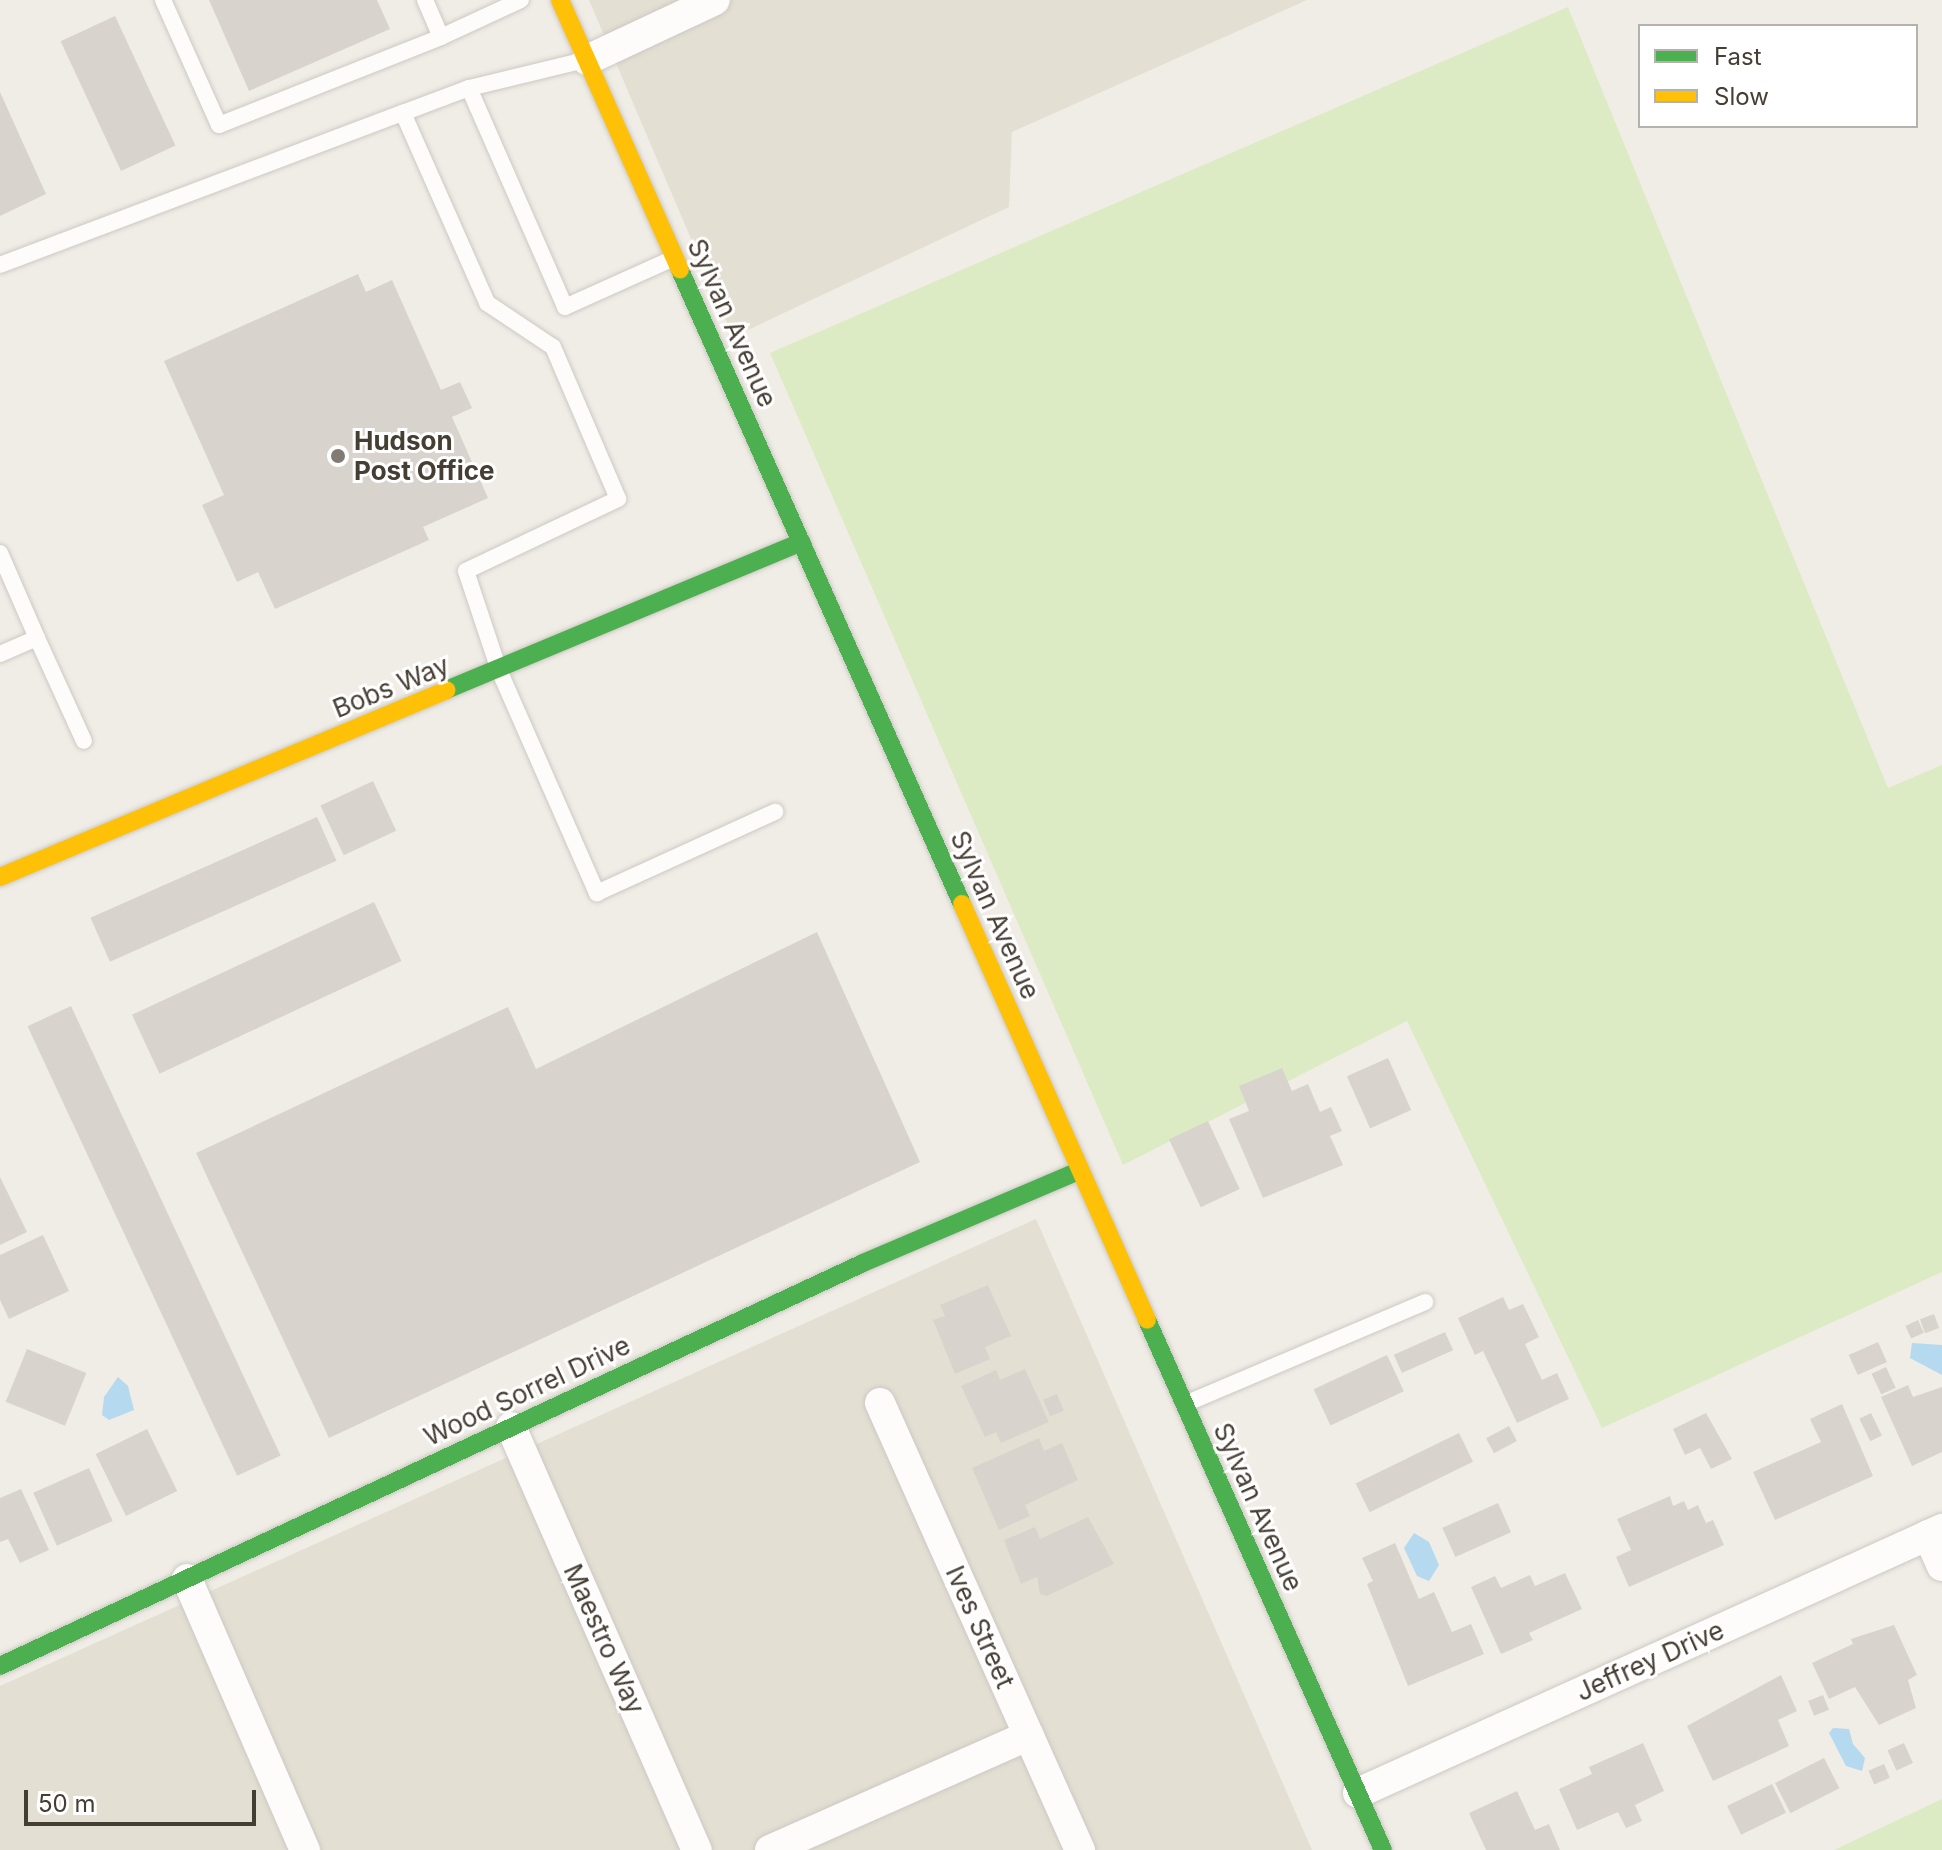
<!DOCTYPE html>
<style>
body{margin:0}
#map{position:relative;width:1942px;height:1850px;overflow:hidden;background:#f0ede6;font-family:Inter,sans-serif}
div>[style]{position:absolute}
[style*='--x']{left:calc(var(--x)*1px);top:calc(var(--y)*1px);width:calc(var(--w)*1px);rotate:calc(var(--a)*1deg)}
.residential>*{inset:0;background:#e4dfd3}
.green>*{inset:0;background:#ddebc5}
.water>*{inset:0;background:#b5d9ef}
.building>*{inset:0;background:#d8d4cd;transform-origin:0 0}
.roads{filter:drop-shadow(0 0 2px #ccc9c3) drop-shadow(0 0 2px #ccc9c3)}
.lane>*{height:16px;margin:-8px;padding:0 8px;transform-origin:8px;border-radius:8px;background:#fdfcfb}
.street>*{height:30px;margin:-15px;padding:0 15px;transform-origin:15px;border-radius:15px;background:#fdfcfb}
.fast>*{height:18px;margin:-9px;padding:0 9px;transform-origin:9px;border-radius:9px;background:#4caf50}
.slow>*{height:18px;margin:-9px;padding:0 9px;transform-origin:9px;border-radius:9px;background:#ffc107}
.dots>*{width:22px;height:22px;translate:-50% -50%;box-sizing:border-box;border:4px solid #fff;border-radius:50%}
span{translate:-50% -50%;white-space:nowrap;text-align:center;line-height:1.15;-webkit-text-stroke:6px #fff;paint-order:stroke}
.street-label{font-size:26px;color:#453e33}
.poi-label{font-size:26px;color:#453e33;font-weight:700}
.left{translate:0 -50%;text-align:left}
.legend{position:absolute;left:1638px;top:24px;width:280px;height:104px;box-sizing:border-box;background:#fff;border:2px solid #b5b2ad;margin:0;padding:10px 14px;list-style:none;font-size:24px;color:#453e33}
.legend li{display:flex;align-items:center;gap:16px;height:40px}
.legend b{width:40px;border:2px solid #b5b2ad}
.scale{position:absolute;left:24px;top:1790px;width:232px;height:36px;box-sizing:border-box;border:4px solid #453e33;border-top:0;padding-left:10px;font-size:24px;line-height:28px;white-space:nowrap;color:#453e33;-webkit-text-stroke:6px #fff;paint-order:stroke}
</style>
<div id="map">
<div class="residential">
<div style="clip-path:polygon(589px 0,1307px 0,1012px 132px,1009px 207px,733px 337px)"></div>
<div style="clip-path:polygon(1036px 1219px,1312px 1850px,0 1850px,0 1686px)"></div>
</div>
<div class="green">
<div style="clip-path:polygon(1568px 7px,1888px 788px,1942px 765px,1942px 1272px,1602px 1428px,1407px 1021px,1123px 1165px,770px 353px)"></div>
<div style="clip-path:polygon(1942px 1799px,1942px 1850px,1834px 1850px)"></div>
</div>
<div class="water">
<div style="clip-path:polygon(1912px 1343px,1942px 1345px,1942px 1375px,1910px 1358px)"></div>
<div style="clip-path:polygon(118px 1377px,128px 1386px,134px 1410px,109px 1420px,102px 1415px,104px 1397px)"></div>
<div style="clip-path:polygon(1414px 1533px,1429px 1542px,1439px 1565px,1429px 1581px,1417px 1576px,1404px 1548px)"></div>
<div style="clip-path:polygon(1833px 1728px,1849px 1729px,1853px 1744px,1865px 1758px,1862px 1771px,1846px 1766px,1829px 1733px)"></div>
</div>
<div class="building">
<div style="clip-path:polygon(209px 0,377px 0,390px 29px,249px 91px)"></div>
<div style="left:115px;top:16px;width:143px;height:60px;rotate:65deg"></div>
<div style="clip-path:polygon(0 92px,46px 194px,0 216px)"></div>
<div style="clip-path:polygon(358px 274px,366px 292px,392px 280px,441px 390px,460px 382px,472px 408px,452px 417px,488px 498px,423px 527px,429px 540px,275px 609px,258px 572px,237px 582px,202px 505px,224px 495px,164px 361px)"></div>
<div style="left:373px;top:781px;width:55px;height:58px;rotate:65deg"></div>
<div style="left:317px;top:817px;width:48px;height:248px;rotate:66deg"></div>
<div style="left:374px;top:902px;width:65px;height:267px;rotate:65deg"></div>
<div style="clip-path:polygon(817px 932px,920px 1162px,329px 1438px,196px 1153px,508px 1007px,536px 1069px)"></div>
<div style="left:71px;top:1006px;width:496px;height:48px;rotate:65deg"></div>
<div style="left:1388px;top:1058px;width:57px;height:45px;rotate:66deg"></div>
<div style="clip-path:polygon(1282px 1068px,1292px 1091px,1308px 1084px,1320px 1112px,1331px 1107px,1342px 1131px,1330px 1136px,1343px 1165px,1263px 1198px,1229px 1119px,1249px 1111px,1239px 1086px)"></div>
<div style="left:1208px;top:1121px;width:75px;height:43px;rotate:65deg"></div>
<div style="clip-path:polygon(0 1177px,27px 1232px,0 1245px)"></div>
<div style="clip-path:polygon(43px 1235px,69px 1291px,9px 1319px,0 1300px,0 1255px)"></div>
<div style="clip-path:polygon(988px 1285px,1011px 1336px,985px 1347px,990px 1359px,955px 1374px,933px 1320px,945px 1316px,940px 1305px)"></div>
<div style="clip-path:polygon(1503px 1297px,1509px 1310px,1523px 1304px,1539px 1337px,1525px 1344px,1542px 1380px,1557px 1373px,1569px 1399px,1517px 1423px,1483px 1351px,1475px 1355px,1458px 1318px)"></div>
<div style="left:1934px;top:1314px;width:15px;height:15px;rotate:70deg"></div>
<div style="left:1918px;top:1320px;width:14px;height:14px;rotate:65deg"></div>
<div style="left:1445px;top:1332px;width:20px;height:56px;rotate:66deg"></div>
<div style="left:1878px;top:1342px;width:22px;height:32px;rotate:66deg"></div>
<div style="left:27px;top:1349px;width:64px;height:57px;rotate:22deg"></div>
<div style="left:1387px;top:1355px;width:40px;height:81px;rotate:65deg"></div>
<div style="left:1886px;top:1367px;width:23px;height:16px;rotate:65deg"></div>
<div style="clip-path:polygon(1025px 1369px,1049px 1422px,1001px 1443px,996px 1432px,985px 1437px,961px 1386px,996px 1370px,1000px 1380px)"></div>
<div style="clip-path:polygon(1908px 1385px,1913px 1397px,1942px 1387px,1942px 1452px,1912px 1466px,1881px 1397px)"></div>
<div style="left:1057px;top:1394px;width:18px;height:15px;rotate:68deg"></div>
<div style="clip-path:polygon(1842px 1404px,1873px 1476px,1775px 1520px,1753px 1472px,1821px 1442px,1810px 1419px)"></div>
<div style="clip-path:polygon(1706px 1413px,1732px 1459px,1711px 1469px,1700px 1448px,1685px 1455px,1673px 1429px)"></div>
<div style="left:1871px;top:1413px;width:25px;height:13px;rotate:64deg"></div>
<div style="left:1509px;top:1426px;width:17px;height:26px;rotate:62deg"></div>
<div style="left:147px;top:1429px;width:69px;height:57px;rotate:64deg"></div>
<div style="left:1459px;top:1433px;width:32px;height:115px;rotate:64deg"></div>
<div style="clip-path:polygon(1039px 1438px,1044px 1451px,1062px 1443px,1078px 1480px,1025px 1505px,1030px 1516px,999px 1530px,972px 1468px)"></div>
<div style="left:89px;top:1468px;width:58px;height:61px;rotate:66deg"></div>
<div style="clip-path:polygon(21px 1489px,49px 1550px,20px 1563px,8px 1539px,0 1542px,0 1498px)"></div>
<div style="clip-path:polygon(1670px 1496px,1673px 1506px,1684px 1501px,1688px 1510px,1698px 1505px,1706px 1523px,1713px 1520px,1724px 1545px,1629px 1587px,1616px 1557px,1631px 1550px,1617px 1519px)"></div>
<div style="left:1498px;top:1503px;width:32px;height:61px;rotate:66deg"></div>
<div style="clip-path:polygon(1088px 1517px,1114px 1564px,1047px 1596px,1040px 1594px,1037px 1577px,1021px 1584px,1004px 1540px,1035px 1527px,1040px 1539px)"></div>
<div style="clip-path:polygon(1395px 1543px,1419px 1599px,1434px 1592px,1452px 1632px,1471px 1624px,1484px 1654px,1408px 1686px,1367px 1584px,1373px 1581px,1362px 1558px)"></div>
<div style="clip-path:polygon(1565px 1573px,1582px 1609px,1529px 1633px,1533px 1640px,1501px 1654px,1471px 1587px,1495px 1576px,1501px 1588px,1530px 1575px,1535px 1586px)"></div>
<div style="clip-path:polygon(1894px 1625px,1917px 1675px,1908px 1680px,1916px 1708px,1879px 1725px,1855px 1687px,1829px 1699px,1812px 1663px,1853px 1644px,1851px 1639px)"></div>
<div style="clip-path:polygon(1781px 1675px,1797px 1711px,1778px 1720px,1789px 1746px,1713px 1781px,1687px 1726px)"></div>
<div style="left:1823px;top:1695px;width:16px;height:16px;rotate:68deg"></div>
<div style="clip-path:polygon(1643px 1743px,1664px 1791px,1635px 1805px,1642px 1821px,1626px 1828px,1618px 1812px,1577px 1830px,1559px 1789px,1592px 1774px,1589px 1767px)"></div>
<div style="left:1904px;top:1743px;width:22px;height:18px;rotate:66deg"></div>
<div style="left:1824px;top:1758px;width:34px;height:55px;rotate:63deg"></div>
<div style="left:1884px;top:1764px;width:15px;height:17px;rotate:67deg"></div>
<div style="left:1772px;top:1784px;width:32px;height:50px;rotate:64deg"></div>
<div style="clip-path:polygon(1517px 1791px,1535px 1830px,1549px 1824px,1560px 1850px,1486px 1850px,1469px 1813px)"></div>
</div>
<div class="roads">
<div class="lane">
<div style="--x:163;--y:0;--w:137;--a:65.9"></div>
<div style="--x:219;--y:125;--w:239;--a:-21.6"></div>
<div style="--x:425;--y:0;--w:40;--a:66.6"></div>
<div style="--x:441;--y:37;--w:88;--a:-24.8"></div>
<div style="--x:585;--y:60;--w:119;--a:166.4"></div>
<div style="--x:469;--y:88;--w:71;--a:159.3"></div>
<div style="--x:403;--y:113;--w:208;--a:66.1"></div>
<div style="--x:487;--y:303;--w:79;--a:33.7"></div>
<div style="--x:553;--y:347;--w:165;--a:66.8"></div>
<div style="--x:618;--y:499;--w:168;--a:154.7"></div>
<div style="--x:466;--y:571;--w:104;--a:71.6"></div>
<div style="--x:499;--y:670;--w:244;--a:66.3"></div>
<div style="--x:597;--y:893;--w:196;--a:-24.5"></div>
<div style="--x:469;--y:88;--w:239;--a:66.3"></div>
<div style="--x:565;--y:307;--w:120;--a:-24.2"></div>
<div style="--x:0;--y:265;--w:431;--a:-20.7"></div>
<div style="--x:0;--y:553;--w:93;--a:66.5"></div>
<div style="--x:37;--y:638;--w:40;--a:156.6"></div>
<div style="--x:37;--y:638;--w:113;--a:65.5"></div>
<div style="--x:1185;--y:1404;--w:261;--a:-23"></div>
</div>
<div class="street">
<div style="--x:587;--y:60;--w:141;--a:-25.1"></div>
<div style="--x:880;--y:1403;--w:490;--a:65.9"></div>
<div style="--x:511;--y:1427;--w:462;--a:66.3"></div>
<div style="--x:1928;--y:1535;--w:34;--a:66"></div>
<div style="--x:187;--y:1579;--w:296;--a:66.5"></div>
<div style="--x:1358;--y:1793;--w:641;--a:-24.33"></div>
<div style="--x:770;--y:1850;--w:283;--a:-23.9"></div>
</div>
<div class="fast">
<div style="--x:680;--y:270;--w:694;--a:66.02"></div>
<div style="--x:446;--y:690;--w:385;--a:-22.6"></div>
<div style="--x:1147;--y:1320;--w:580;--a:66"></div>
<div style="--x:0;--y:1666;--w:952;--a:-25.03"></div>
<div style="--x:863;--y:1263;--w:235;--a:-23.1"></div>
</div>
<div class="slow">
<div style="--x:560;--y:0;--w:295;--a:66"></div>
<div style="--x:0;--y:877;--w:484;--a:-22.7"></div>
<div style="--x:962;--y:904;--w:455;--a:66"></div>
</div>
</div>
<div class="dots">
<div style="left:338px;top:456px;background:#817b72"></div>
</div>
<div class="street-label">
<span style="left:732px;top:323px;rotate:66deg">Sylvan Avenue</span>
<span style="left:391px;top:687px;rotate:-22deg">Bobs Way</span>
<span style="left:995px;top:915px;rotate:66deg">Sylvan Avenue</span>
<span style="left:527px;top:1391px;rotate:-25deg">Wood Sorrel Drive</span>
<span style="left:1258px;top:1507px;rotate:66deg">Sylvan Avenue</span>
<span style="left:980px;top:1627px;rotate:66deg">Ives Street</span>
<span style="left:604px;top:1639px;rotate:66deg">Maestro Way</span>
<span style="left:1650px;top:1661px;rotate:-24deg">Jeffrey Drive</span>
</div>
<div class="poi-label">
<span class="left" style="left:354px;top:456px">Hudson<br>Post Office</span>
</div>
<ul class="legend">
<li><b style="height:10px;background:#4caf50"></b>Fast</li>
<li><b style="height:10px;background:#ffc107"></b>Slow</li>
</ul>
<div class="scale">50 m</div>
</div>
